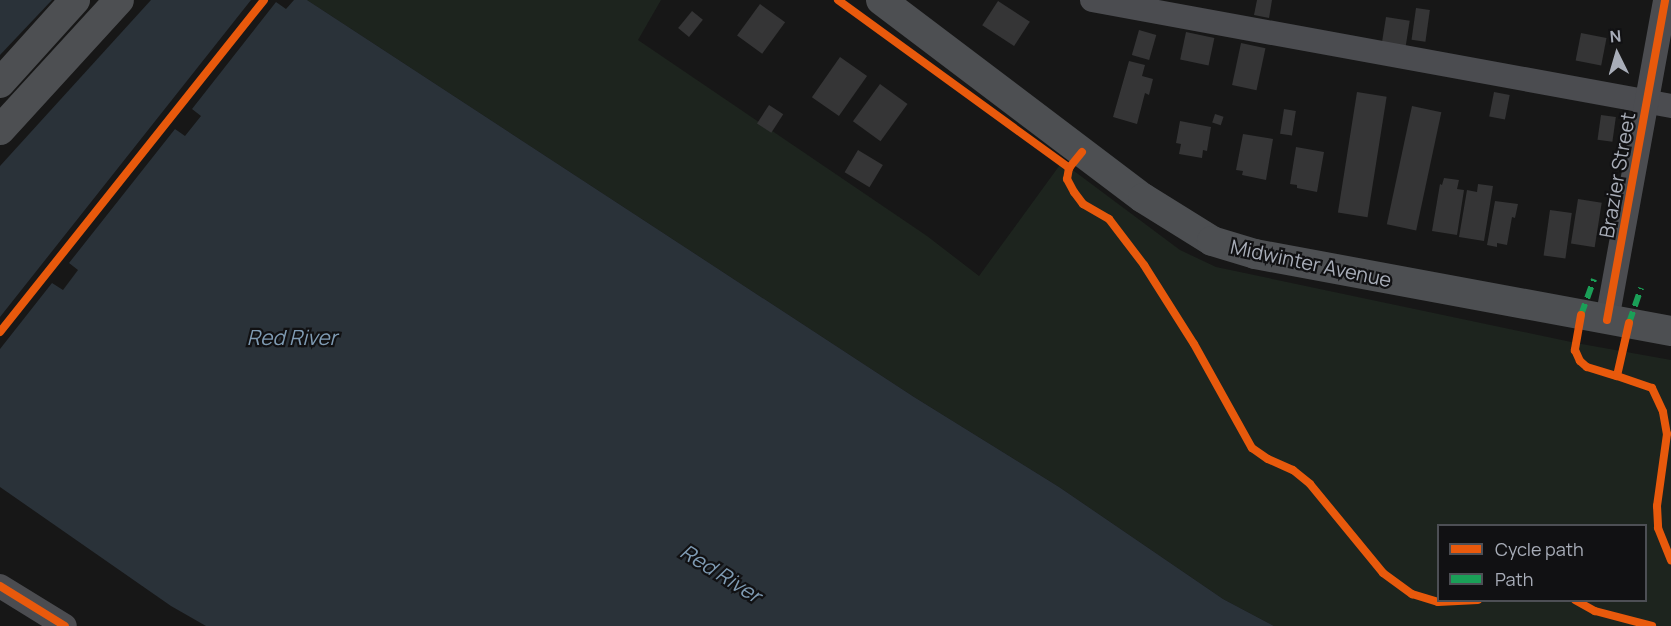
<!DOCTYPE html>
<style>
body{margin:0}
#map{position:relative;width:1671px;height:626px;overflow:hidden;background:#171717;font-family:Manrope,sans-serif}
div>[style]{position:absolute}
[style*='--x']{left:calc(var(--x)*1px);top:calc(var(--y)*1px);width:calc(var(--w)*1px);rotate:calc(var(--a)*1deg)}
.green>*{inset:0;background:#1d241e}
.water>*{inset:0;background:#2a3239}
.pier>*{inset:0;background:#171717}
.building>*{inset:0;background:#353536;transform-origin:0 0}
.minor>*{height:24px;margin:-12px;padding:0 12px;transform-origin:12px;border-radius:12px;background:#4b4c50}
.major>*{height:30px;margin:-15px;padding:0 15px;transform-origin:15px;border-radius:15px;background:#4d4f52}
.quiet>*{height:6px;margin-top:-3px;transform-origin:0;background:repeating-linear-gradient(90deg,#1a9f57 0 12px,transparent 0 18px)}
.cycleway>*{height:8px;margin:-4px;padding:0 4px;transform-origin:4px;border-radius:4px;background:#e8590c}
span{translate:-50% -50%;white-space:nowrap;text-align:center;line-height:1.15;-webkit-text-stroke:4.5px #111113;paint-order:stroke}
.street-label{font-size:20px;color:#a8adb8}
.water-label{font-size:21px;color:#7f9bb3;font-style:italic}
.legend{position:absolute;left:1437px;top:524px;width:210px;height:78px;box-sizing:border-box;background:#111113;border:2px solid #4d4f55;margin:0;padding:8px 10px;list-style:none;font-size:18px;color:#a8adb8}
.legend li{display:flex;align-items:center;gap:12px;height:30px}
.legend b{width:30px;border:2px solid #4d4f55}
.north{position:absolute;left:1587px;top:24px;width:60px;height:60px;-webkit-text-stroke:4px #111113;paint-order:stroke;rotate:355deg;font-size:16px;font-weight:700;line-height:24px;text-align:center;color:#a8adb8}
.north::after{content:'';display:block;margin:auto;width:21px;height:27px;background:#a8adb8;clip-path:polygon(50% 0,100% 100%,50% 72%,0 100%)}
</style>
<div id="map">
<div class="green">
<div style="clip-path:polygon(evenodd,307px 0,661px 0,638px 40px,927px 236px,979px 276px,1062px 162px,1180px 250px,1216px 267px,1576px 343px,1671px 360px,1671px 626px,1274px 626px,1223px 599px,1059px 487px,914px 397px,307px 0,1438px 526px,1646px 526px,1646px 600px,1438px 600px,1438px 526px)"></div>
</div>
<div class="water">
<div style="clip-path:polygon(0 0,307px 0,914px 397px,1059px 487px,1223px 599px,1274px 626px,206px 626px,171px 606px,0 487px)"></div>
</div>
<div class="pier">
<div style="clip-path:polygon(52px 0,151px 0,0 166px,0 55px)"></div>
<div style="clip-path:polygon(251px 0,294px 0,286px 9px,276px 2px,192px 109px,201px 116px,185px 136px,175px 129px,69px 263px,78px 270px,63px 290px,52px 283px,0 349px,0 317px)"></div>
</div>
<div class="building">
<div style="clip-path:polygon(1257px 0,1272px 0,1269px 18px,1254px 15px)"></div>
<div style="left:998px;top:1px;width:38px;height:29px;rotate:33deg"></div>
<div style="left:760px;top:4px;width:31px;height:39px;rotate:36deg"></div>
<div style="left:1416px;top:8px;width:14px;height:32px;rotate:8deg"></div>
<div style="left:692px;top:11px;width:14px;height:22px;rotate:39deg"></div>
<div style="left:1386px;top:17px;width:24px;height:27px;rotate:9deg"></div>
<div style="left:1139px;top:30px;width:18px;height:26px;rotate:16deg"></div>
<div style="left:1186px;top:32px;width:29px;height:28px;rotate:12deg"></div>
<div style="left:1581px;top:33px;width:26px;height:28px;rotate:11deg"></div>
<div style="left:1241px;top:43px;width:25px;height:43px;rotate:12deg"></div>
<div style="left:840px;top:57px;width:33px;height:49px;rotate:35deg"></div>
<div style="clip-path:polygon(1129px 61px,1145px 65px,1142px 76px,1153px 79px,1149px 95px,1145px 93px,1137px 124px,1113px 117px)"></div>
<div style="left:880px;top:84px;width:34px;height:46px;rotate:36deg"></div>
<div style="left:1357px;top:92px;width:30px;height:122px;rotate:9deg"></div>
<div style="left:1494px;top:92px;width:16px;height:25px;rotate:11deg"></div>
<div style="left:769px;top:105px;width:17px;height:22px;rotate:33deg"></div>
<div style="left:1412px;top:106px;width:30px;height:121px;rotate:12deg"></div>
<div style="left:1284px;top:109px;width:12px;height:25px;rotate:9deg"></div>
<div style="left:1215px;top:114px;width:9px;height:9px;rotate:18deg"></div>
<div style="left:1601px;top:115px;width:15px;height:25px;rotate:8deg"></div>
<div style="clip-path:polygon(1180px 121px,1211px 127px,1207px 151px,1203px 150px,1202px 158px,1179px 154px,1181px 144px,1176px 143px)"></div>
<div style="clip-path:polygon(1243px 134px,1273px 139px,1266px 180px,1242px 175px,1243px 171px,1236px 170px)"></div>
<div style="clip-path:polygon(1296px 147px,1324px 152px,1317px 192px,1297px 188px,1297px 185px,1290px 184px)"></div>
<div style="left:858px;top:150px;width:29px;height:26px;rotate:31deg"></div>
<div style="clip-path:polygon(1444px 178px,1459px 180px,1457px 189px,1464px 190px,1457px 235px,1432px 231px,1440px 184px,1442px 185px)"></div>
<div style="clip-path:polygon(1478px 184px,1493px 186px,1484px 241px,1459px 237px,1467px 190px,1477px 192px)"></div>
<div style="left:1578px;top:199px;width:24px;height:45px;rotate:9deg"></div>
<div style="clip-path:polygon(1495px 201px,1518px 204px,1515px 218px,1512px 217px,1507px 245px,1497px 243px,1497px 247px,1487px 245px)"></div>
<div style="left:1550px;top:210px;width:22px;height:46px;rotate:8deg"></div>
</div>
<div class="minor">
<div style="--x:1092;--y:0;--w:589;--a:10.37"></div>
<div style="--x:1607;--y:320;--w:325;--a:-79.7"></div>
<div style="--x:0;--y:586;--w:76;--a:31.6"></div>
</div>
<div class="major">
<div style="--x:881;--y:0;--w:328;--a:37.1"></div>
<div style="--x:1143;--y:198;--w:81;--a:31.9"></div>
<div style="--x:1212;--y:241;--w:45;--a:16.8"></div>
<div style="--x:1255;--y:254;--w:423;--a:10.5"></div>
<div style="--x:0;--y:83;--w:112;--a:-47.9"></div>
<div style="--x:0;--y:130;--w:176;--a:-47.5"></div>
</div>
<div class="quiet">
<div style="--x:1581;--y:315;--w:38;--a:-70"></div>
<div style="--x:1629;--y:323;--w:37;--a:-71"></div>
</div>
<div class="cycleway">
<div style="--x:838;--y:0;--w:286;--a:36"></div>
<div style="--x:1082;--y:152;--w:21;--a:129"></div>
<div style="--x:1069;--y:168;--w:11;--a:100"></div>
<div style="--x:1067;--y:179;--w:15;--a:62"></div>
<div style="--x:1074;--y:192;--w:15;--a:53"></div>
<div style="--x:1083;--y:204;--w:30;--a:30"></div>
<div style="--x:1109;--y:219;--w:58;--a:52.7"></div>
<div style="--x:1144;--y:265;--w:93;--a:57.7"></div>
<div style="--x:1194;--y:344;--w:119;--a:60.9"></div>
<div style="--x:1252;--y:448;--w:19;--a:35"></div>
<div style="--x:1268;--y:459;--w:27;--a:24"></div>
<div style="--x:1293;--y:470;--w:22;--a:39"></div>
<div style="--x:1310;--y:484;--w:115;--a:50.6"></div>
<div style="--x:1383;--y:573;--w:36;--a:36"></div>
<div style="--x:1412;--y:594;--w:27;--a:17"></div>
<div style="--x:1438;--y:602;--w:40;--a:-2.9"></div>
<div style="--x:1581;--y:315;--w:36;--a:100"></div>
<div style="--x:1575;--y:350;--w:12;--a:66"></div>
<div style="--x:1580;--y:361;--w:9;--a:41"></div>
<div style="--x:1587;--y:367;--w:31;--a:17"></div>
<div style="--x:1607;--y:320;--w:325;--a:-79.7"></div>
<div style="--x:1629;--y:323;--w:54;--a:102.8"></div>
<div style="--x:1617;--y:376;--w:37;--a:19"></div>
<div style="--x:1652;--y:388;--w:26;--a:65"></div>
<div style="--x:1663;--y:412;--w:22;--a:80"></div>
<div style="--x:1667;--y:434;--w:73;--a:97.9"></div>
<div style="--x:1657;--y:506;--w:22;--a:87"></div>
<div style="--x:1658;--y:528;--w:35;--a:68"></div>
<div style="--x:0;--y:332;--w:424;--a:-51.5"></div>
<div style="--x:0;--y:586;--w:76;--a:31.6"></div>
<div style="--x:1575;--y:600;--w:23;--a:29"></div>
<div style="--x:1595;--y:611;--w:59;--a:14.7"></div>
</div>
<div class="street-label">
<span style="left:1617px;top:175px;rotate:-80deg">Brazier Street</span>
<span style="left:1311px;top:263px;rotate:12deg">Midwinter Avenue</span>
</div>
<div class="water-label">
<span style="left:292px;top:337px">Red River</span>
<span style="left:721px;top:573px;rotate:32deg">Red River</span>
</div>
<ul class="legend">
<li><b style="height:8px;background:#e8590c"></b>Cycle path</li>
<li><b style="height:8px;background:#1a9f57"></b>Path</li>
</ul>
<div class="north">N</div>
</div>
